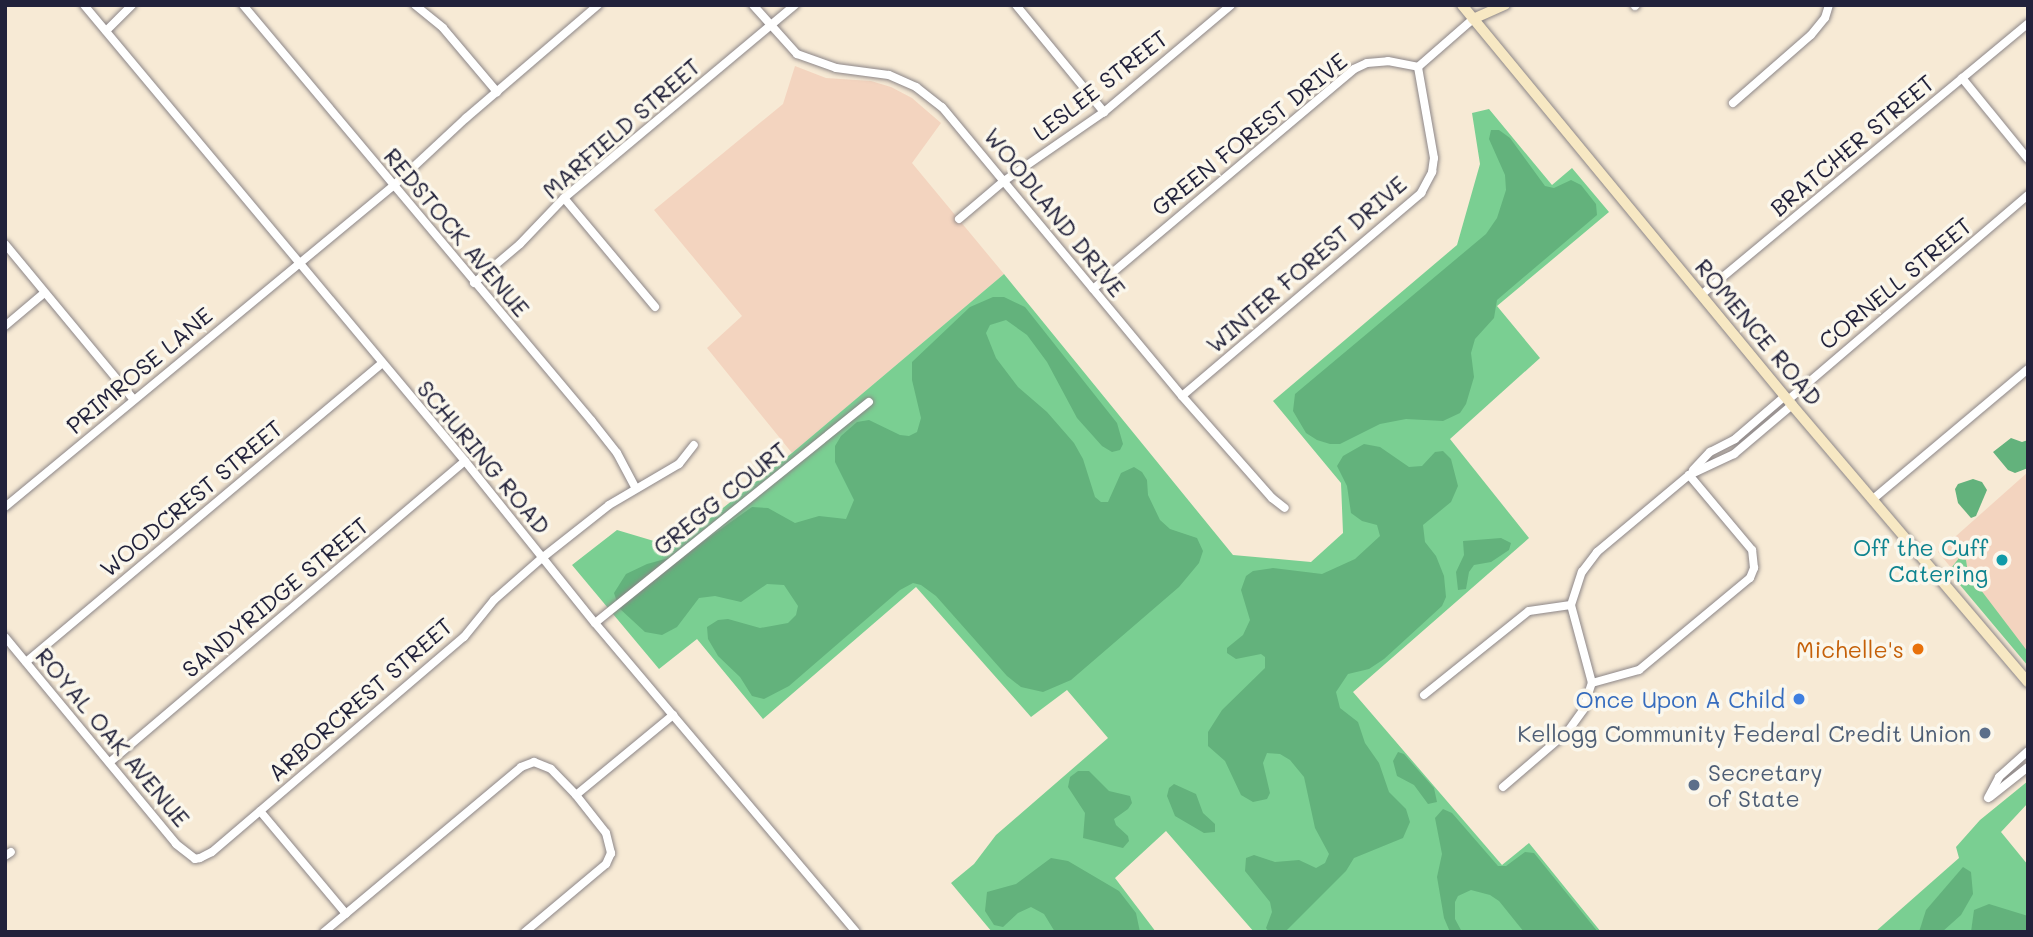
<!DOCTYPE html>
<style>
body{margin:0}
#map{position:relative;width:2033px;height:937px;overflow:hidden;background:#f7ead5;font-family:Mali,sans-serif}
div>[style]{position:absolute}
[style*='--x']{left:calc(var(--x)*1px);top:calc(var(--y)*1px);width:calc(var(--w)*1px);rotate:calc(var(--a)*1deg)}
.built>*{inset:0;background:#f3d4bf}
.green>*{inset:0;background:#7acf92}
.forest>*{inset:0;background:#63b27c}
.roads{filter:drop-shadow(0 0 2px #8c8688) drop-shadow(0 0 2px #8c8688)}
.street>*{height:8px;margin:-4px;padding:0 4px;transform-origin:4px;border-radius:4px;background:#fff}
.secondary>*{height:10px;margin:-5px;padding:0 5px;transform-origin:5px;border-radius:5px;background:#f7e8c3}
.dots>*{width:19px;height:19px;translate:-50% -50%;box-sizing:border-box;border:4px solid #fbf7ec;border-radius:50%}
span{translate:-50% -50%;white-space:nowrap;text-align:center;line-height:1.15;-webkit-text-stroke:7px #fbf7ec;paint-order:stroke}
.street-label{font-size:23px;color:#22223b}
.culture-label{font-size:23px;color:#0d838f}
.right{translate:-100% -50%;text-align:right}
.food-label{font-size:23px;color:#c56008}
.shop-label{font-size:23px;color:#366cbe}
.service-label{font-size:23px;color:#4e5e75}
.left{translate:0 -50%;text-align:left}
.frame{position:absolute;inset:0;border:7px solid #22223b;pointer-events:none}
</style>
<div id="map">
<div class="built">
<div style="clip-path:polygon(795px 66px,826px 78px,871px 81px,891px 87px,912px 98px,941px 123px,912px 163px,1004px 274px,792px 453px,707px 348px,742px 316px,654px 210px,783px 104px)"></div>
<div style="clip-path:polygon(2028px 472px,2028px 660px,1938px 552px)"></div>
</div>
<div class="green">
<div style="clip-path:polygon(1489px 109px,1552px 185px,1572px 168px,1609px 212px,1497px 306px,1540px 358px,1450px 439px,1529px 538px,1353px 692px,1502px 865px,1529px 843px,1601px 932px,1254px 932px,1166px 831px,1115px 878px,1156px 932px,992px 932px,951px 883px,974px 864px,996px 835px,1108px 738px,1067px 690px,1031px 717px,916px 587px,763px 719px,697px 639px,659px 669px,572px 565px,617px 530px,674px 547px,792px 453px,1004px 274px,1233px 555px,1311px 562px,1343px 533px,1341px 483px,1273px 401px,1457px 245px,1480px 164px,1472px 113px)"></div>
<div style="clip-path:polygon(1959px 558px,1966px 560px,1968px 573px,2028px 652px,2028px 666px,1960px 585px,1952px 567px)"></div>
<div style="clip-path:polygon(2028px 781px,2028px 803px,2001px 832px,2028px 865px,2028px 932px,1875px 932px,1959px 858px,1956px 847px,1980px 820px)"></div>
</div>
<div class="forest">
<div style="clip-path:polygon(1491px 130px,1499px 130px,1510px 138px,1545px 186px,1554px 188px,1571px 180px,1581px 185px,1596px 204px,1597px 215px,1497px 300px,1494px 318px,1475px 339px,1471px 353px,1474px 377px,1466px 404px,1460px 413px,1443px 421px,1406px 419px,1380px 424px,1340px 444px,1330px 444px,1317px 440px,1306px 433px,1293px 411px,1295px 394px,1486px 234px,1497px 218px,1506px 190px,1505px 175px,1489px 139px)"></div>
<div style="clip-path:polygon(993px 297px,1004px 297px,1025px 307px,1117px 423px,1123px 444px,1120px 450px,1112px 452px,1102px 446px,1077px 418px,1047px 362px,1027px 335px,1006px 320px,990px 325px,986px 333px,996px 358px,1018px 387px,1047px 412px,1074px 443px,1083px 459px,1095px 497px,1101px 502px,1108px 502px,1121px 473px,1134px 467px,1142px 472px,1147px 480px,1148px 495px,1160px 520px,1170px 529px,1197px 538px,1203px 551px,1199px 563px,1179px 587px,1071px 680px,1043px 692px,1021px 687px,1007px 676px,936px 596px,921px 585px,913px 583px,900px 590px,789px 686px,764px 699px,752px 696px,740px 677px,718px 656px,708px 639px,707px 627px,718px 620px,728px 619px,760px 628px,788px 623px,796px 615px,798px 606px,784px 585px,767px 584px,741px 602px,715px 596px,699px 598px,677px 627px,662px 635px,645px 632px,619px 608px,614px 593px,626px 574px,647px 564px,687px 553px,752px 507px,768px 508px,795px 523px,819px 516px,846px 519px,854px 500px,835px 462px,835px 446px,841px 436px,857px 422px,869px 420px,900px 435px,909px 436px,917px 432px,921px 418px,912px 380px,912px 362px,970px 307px)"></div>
<div style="clip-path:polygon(2011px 438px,2022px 442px,2028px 440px,2028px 468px,2015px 473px,2008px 470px,1993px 452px)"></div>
<div style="clip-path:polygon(1364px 444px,1380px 447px,1409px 467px,1422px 466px,1435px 452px,1443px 451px,1451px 459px,1458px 486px,1451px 502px,1423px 525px,1425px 542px,1436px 556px,1444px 576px,1446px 597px,1442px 606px,1384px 659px,1369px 669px,1348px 674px,1336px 692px,1340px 708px,1358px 722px,1365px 743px,1379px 763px,1389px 792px,1406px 809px,1410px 822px,1403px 838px,1354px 858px,1346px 871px,1287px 930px,1269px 932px,1266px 928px,1272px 912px,1270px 902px,1245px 871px,1246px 858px,1254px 855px,1275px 862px,1299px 860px,1316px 868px,1325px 863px,1329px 854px,1315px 828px,1304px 777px,1290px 760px,1280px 754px,1267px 753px,1263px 763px,1270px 793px,1267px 799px,1253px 802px,1241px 795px,1225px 761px,1208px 746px,1208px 732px,1222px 710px,1265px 668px,1265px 657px,1261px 654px,1236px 659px,1227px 653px,1227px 648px,1243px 635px,1250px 620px,1241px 590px,1246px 576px,1253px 571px,1273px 568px,1322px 574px,1355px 559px,1380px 536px,1377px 525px,1362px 521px,1351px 513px,1347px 486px,1337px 466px,1343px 456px)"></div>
<div style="clip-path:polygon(1973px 479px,1982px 482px,1987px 490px,1976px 516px,1971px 518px,1958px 503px,1955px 489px,1958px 484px)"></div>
<div style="clip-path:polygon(1501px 538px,1511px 543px,1509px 550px,1491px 562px,1474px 565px,1469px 572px,1466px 589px,1458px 590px,1456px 572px,1464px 555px,1463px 541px)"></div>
<div style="clip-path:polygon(1398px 752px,1404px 754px,1434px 788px,1437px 802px,1428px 804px,1414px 785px,1397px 776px,1393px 761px)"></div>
<div style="clip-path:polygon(1078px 771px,1089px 771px,1109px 791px,1130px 796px,1132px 803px,1128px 809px,1114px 819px,1116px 825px,1128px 836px,1129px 841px,1123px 848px,1083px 838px,1085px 813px,1068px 787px,1070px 777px)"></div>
<div style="clip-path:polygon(1174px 784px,1196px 794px,1203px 813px,1215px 824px,1215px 832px,1204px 833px,1175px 816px,1167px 796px,1169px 788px)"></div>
<div style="clip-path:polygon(1443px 809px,1452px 813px,1498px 866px,1506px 866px,1525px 852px,1534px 853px,1598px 932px,1524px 932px,1499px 901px,1490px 895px,1471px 890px,1458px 896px,1455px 902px,1455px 919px,1462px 932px,1450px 932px,1444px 918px,1437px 877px,1442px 854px,1435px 818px)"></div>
<div style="clip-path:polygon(1051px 858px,1068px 861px,1119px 891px,1136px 913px,1140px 932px,1055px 932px,1044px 914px,1031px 907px,1018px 913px,1003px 927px,994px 925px,985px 911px,987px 892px,1016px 884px)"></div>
<div style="clip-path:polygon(1963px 867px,1971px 872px,1973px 894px,1961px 915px,1942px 932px,1919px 932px,1926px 910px)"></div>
<div style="clip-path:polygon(1989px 904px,2028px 916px,2028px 932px,1971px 932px,1974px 910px)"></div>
</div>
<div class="roads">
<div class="street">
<div style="--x:84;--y:5;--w:594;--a:50.12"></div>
<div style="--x:465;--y:461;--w:208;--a:51.3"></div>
<div style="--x:595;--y:623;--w:404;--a:49.8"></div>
<div style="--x:243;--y:5;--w:542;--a:50.02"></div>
<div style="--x:591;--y:420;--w:42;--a:51.8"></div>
<div style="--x:617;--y:453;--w:38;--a:62"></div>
<div style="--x:415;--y:5;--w:36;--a:39"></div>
<div style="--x:443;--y:28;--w:84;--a:49.8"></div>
<div style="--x:753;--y:5;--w:66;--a:48.1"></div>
<div style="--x:797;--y:54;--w:41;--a:19.7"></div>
<div style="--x:836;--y:68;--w:53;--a:7.5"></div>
<div style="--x:889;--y:75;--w:30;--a:24"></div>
<div style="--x:916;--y:87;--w:33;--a:38"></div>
<div style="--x:942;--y:107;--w:376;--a:50.3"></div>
<div style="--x:1182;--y:396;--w:136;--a:48.6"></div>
<div style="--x:1272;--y:498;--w:16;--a:38"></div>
<div style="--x:1016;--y:5;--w:139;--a:50.6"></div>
<div style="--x:1635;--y:6;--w:1;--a:-45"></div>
<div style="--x:106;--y:31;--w:37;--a:-45"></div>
<div style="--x:1962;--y:78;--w:104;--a:50.8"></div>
<div style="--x:1733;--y:103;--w:103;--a:-41.1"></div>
<div style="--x:1811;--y:35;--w:22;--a:-51"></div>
<div style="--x:1825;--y:18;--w:14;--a:-73"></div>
<div style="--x:564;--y:198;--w:142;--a:50.1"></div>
<div style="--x:959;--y:219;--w:59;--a:-40.2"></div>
<div style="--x:1004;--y:181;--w:121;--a:-34.6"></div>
<div style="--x:1104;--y:112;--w:166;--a:-40.1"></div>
<div style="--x:5;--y:244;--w:201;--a:50.4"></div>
<div style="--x:474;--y:283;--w:60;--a:-40.3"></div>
<div style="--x:520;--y:244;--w:64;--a:-46.3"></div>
<div style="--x:564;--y:198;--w:301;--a:-39.9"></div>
<div style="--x:1093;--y:289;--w:341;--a:-40.1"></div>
<div style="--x:1354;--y:69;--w:14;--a:-25"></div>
<div style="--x:1367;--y:63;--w:21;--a:-5"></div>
<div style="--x:1388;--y:61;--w:31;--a:11"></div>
<div style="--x:1418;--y:67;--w:73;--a:-41.1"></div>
<div style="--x:1701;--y:295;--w:425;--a:-39.7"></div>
<div style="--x:5;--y:326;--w:51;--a:-40.2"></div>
<div style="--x:1182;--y:396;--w:314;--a:-40.3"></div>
<div style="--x:1421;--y:193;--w:24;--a:-62"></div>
<div style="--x:1432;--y:172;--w:14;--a:-82"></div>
<div style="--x:1434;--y:158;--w:92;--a:-100"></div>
<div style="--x:1788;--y:400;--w:316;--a:-40.5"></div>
<div style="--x:1693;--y:470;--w:25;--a:-47"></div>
<div style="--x:1710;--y:452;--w:28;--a:-27"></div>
<div style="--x:1735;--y:439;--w:66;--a:-40.7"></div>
<div style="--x:1873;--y:499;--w:202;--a:-40"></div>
<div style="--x:5;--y:507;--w:504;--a:-39.6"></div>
<div style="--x:393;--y:186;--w:100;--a:-43"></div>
<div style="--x:466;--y:118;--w:174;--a:-40.6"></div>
<div style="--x:595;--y:623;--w:352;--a:-38.9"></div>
<div style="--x:5;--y:637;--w:268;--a:50.4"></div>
<div style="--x:176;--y:844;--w:24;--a:38"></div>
<div style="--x:195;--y:859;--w:5;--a:-11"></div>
<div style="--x:200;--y:858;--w:13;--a:-27"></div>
<div style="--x:212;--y:852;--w:331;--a:-40.5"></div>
<div style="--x:464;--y:637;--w:48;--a:-51"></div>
<div style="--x:494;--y:600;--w:64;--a:-41.2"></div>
<div style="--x:542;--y:558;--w:85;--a:-38.3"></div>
<div style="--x:609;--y:505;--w:81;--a:-30.4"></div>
<div style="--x:679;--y:464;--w:24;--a:-52"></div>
<div style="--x:26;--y:662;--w:463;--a:-40"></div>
<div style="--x:1592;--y:683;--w:49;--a:-15.5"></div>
<div style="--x:1639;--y:670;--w:144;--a:-39.7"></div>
<div style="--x:1750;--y:578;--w:11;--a:-68"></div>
<div style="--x:1754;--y:568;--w:18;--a:-96"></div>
<div style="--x:1752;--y:550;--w:98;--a:-130"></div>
<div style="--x:1424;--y:695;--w:134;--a:-38.7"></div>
<div style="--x:1529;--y:611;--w:42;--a:-8.1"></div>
<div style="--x:110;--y:762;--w:465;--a:-40.3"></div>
<div style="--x:1503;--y:787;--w:86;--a:-40.7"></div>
<div style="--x:1568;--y:731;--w:26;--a:-54"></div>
<div style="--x:1583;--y:710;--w:28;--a:-72"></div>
<div style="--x:1592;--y:683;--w:81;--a:-105.1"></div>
<div style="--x:1571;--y:605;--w:35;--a:-72"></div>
<div style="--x:1582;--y:572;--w:25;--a:-53"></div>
<div style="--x:1597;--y:552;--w:120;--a:-39.9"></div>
<div style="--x:1689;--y:475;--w:50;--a:-25"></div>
<div style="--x:1734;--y:454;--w:76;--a:-40.2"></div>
<div style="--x:576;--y:795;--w:126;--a:-39.5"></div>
<div style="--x:1990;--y:797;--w:48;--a:-38.3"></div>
<div style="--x:1988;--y:798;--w:24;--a:-62"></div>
<div style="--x:1999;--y:777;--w:39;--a:-42"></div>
<div style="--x:260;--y:811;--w:134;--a:50.1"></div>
<div style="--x:5;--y:856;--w:7;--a:-34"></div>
<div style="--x:324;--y:932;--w:257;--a:-39.9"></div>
<div style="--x:521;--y:767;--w:14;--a:-21"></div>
<div style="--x:534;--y:762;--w:18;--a:22"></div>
<div style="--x:551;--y:769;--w:36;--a:46"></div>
<div style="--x:576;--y:795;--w:48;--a:51.7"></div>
<div style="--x:606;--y:833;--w:21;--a:76"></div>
<div style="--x:611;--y:853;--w:12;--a:114"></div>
<div style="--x:606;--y:864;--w:106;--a:140"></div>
</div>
<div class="secondary">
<div style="--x:1462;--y:5;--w:519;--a:50.48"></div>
<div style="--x:1792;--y:405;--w:364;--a:49.6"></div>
<div style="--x:1473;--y:19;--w:35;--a:-24"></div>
</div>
</div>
<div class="dots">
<div style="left:2002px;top:560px;background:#0f9aa8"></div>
<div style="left:1918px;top:649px;background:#e8710a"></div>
<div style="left:1799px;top:699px;background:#3f7fe0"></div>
<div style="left:1985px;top:733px;background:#5c6f8a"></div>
<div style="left:1694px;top:785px;background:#5c6f8a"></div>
</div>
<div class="street-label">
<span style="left:1100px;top:85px;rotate:-38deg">LESLEE STREET</span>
<span style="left:621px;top:128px;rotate:-41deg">MARFIELD STREET</span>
<span style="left:1249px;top:134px;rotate:-39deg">GREEN FOREST DRIVE</span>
<span style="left:1852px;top:145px;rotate:-40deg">BRATCHER STREET</span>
<span style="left:1055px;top:212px;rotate:51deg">WOODLAND DRIVE</span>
<span style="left:457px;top:232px;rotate:50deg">REDSTOCK AVENUE</span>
<span style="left:1306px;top:264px;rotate:-41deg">WINTER FOREST DRIVE</span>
<span style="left:1895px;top:283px;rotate:-40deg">CORNELL STREET</span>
<span style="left:1759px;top:332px;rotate:50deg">ROMENCE ROAD</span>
<span style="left:139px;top:370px;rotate:-40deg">PRIMROSE LANE</span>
<span style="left:484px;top:457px;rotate:50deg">SCHURING ROAD</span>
<span style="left:191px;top:498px;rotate:-40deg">WOODCREST STREET</span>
<span style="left:720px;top:498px;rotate:-39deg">GREGG COURT</span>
<span style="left:275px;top:597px;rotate:-40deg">SANDYRIDGE STREET</span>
<span style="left:360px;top:699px;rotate:-41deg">ARBORCREST STREET</span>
<span style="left:113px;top:737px;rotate:50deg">ROYAL OAK AVENUE</span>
</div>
<div class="culture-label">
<span class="right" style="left:1988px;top:560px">Off the Cuff<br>Catering</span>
</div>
<div class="food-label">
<span class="right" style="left:1904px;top:649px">Michelle's</span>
</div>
<div class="shop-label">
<span class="right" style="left:1785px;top:699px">Once Upon A Child</span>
</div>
<div class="service-label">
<span class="right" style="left:1971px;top:733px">Kellogg Community Federal Credit Union</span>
<span class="left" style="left:1708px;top:785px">Secretary<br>of State</span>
</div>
<div class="frame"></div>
</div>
